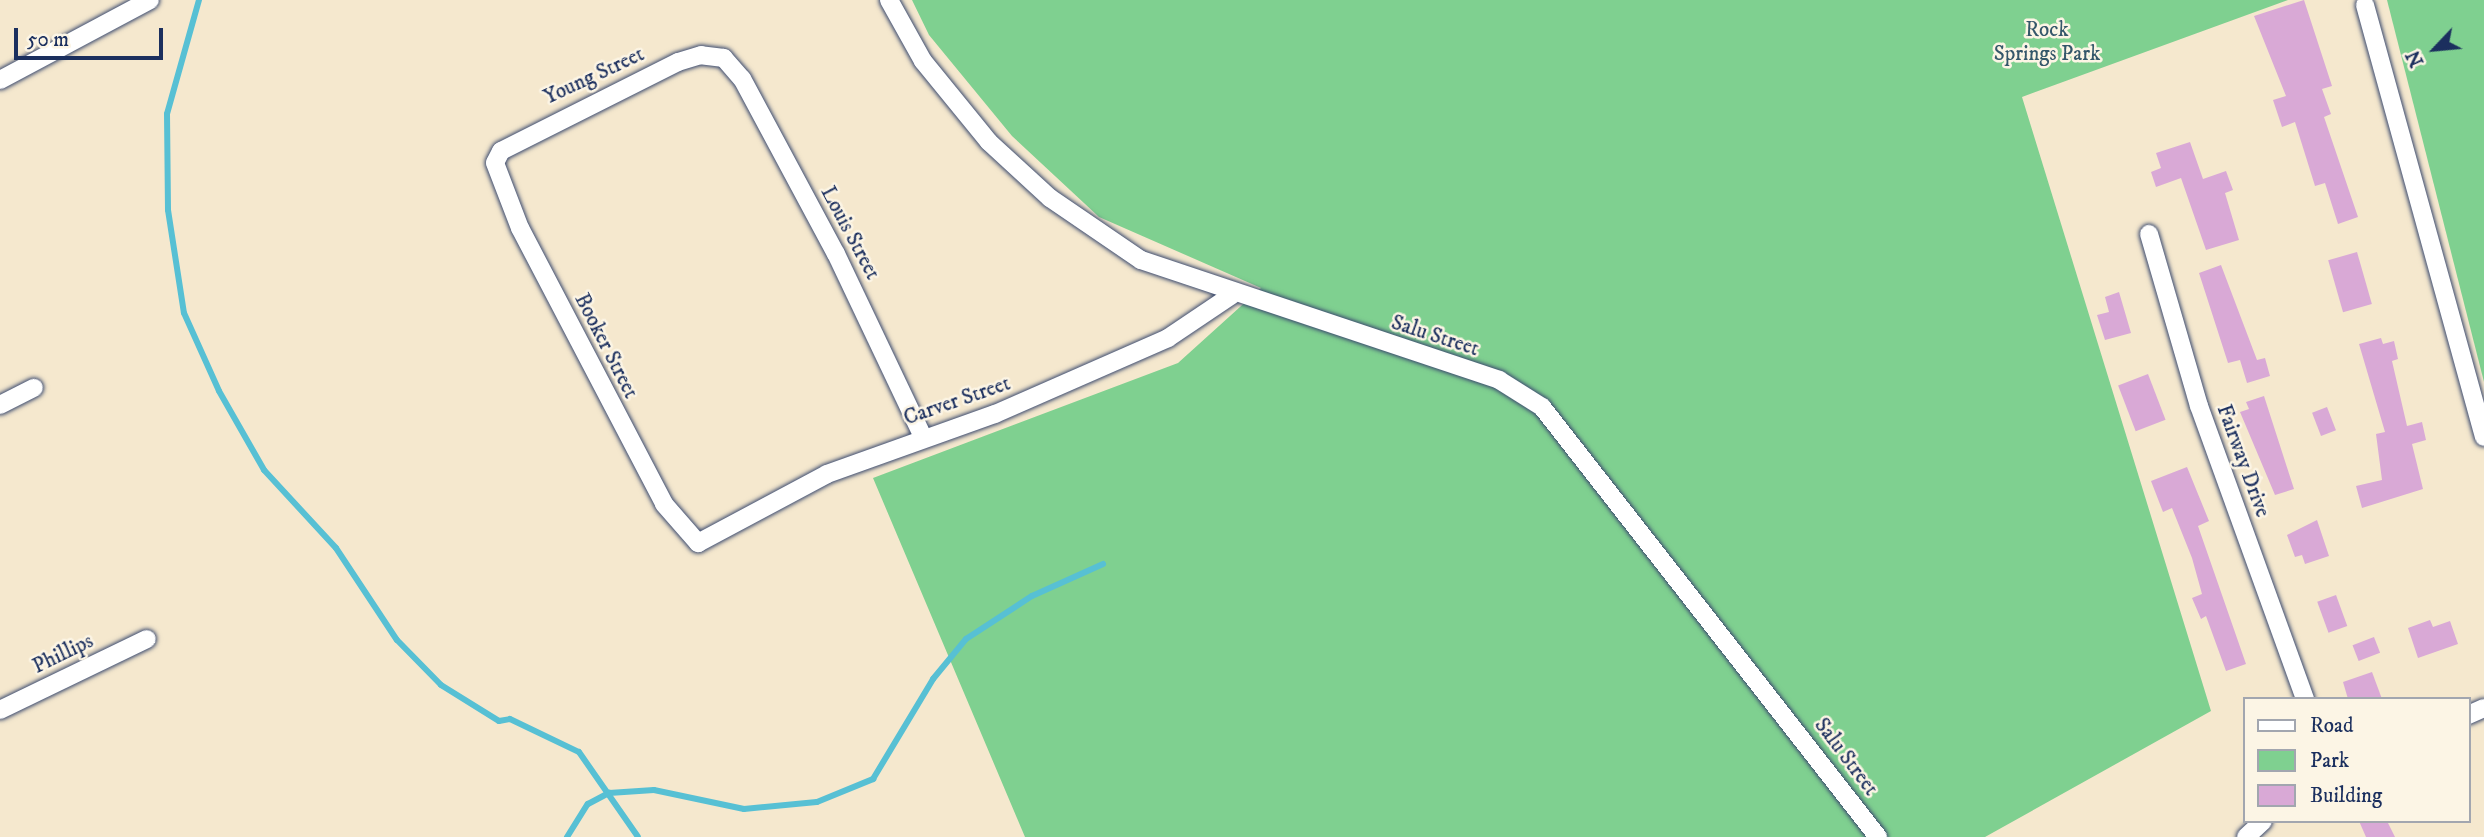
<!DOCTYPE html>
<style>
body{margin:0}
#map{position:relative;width:2484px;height:837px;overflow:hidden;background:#f5e8ce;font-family:"IM FELL DW Pica",serif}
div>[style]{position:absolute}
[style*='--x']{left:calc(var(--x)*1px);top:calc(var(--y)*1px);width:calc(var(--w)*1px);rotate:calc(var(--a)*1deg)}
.green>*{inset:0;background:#7fd090}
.stream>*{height:6px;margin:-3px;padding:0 3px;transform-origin:3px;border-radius:3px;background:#57c0d4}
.building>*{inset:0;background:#d9a9d6;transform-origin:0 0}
.roads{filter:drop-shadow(0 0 2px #3c4b6f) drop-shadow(0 0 2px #3c4b6f)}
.minor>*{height:18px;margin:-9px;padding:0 9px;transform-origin:9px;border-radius:9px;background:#fff}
span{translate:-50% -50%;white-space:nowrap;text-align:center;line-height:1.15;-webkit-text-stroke:5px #fcf5e5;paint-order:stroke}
.park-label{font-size:21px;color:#34576a}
.street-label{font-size:21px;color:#1b2f5e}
.legend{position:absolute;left:2243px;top:697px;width:228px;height:126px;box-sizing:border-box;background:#fcf5e5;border:2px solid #a2a6af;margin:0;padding:9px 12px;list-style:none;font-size:21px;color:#1b2f5e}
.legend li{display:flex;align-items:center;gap:14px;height:35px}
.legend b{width:35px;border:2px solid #a2a6af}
.north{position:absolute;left:2400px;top:14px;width:70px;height:70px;-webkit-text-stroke:5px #fcf5e5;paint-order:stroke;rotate:244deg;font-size:19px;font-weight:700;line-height:28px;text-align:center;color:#1b2f5e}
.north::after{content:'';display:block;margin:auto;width:24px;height:32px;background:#1b2f5e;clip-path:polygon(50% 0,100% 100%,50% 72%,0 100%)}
.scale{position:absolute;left:14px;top:28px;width:149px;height:32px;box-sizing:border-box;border:4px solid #1b2f5e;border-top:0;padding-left:9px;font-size:21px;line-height:24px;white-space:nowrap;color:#1b2f5e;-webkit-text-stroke:5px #fcf5e5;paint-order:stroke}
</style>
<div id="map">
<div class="green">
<div style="clip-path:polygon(912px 0,2288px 0,2022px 97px,2211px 711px,1985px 837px,1025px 837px,873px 478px,1178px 363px,1261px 288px,1099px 217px,1012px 136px,929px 35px)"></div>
<div style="clip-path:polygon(2387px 0,2484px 0,2484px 382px)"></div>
</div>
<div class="stream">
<div style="--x:199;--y:0;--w:118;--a:105.7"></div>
<div style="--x:167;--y:114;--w:96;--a:89.4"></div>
<div style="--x:168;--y:210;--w:104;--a:81.2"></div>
<div style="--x:184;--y:313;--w:85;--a:65.8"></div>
<div style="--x:219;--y:391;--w:91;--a:60.3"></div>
<div style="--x:264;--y:470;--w:106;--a:47.3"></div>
<div style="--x:336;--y:548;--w:110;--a:56.5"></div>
<div style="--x:397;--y:640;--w:63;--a:45.6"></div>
<div style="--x:441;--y:685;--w:68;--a:31.8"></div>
<div style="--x:499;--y:721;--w:11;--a:-10"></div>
<div style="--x:510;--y:719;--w:76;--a:25.6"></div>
<div style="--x:579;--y:752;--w:103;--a:55.2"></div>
<div style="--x:567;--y:837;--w:39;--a:-58"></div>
<div style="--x:588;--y:804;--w:24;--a:-28"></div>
<div style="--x:609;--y:793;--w:45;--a:-3.8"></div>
<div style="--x:654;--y:790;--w:92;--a:11.9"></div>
<div style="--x:744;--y:809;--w:73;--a:-5.5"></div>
<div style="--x:817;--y:802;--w:61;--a:-22.3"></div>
<div style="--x:873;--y:779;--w:117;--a:-59"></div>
<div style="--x:933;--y:679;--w:52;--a:-50.5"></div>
<div style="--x:966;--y:639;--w:79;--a:-33.1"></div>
<div style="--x:1032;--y:596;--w:78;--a:-24.3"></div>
</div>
<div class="building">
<div style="clip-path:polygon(2304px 0,2332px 86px,2322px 89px,2331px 114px,2324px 117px,2358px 217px,2338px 224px,2325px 183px,2315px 186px,2295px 122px,2282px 127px,2273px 100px,2286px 96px,2254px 16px)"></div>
<div style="clip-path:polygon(2190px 142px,2203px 179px,2226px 171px,2233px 190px,2225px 193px,2239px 240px,2206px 250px,2181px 178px,2156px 187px,2151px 172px,2161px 168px,2156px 153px)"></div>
<div style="left:2357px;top:252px;width:54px;height:30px;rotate:74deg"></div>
<div style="clip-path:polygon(2221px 265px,2257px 360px,2265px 358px,2270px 376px,2247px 383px,2240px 360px,2228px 363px,2199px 273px)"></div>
<div style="clip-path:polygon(2119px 292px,2131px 333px,2105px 340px,2097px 315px,2109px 312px,2105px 297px)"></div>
<div style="clip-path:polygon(2381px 338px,2383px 344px,2394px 341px,2398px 359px,2392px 361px,2407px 426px,2422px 422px,2426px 440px,2412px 444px,2423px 489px,2362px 508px,2356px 486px,2382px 480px,2376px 434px,2385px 432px,2359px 344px)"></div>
<div style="left:2148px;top:374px;width:49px;height:32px;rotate:69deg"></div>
<div style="clip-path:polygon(2264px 396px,2294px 489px,2275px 495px,2240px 412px,2249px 409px,2246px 402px)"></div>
<div style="left:2327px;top:407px;width:25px;height:16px;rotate:69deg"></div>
<div style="clip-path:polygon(2187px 467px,2209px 521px,2198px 526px,2246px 664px,2226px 671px,2206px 616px,2201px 619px,2192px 598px,2202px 594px,2192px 558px,2172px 508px,2163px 512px,2151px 481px)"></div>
<div style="clip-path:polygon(2317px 520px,2329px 556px,2305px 564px,2302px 555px,2295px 557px,2287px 535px)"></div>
<div style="left:2336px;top:595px;width:33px;height:20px;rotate:70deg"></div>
<div style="clip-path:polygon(2430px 620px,2433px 627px,2450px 621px,2458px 644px,2418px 658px,2408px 628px)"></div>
<div style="left:2374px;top:637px;width:17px;height:23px;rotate:69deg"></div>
<div style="clip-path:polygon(2372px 672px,2382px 699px,2348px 699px,2343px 682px)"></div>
<div style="clip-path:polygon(2359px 821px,2387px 821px,2395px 837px,2366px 837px)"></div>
</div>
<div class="roads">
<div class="minor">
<div style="--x:889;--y:0;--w:70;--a:60.9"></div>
<div style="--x:923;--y:61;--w:104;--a:50.8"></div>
<div style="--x:989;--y:142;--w:83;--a:42.6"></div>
<div style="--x:1050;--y:198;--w:110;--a:34.3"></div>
<div style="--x:1141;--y:260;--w:378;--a:18.5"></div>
<div style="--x:1499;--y:380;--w:51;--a:32.1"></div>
<div style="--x:1542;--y:407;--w:546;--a:52"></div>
<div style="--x:2365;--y:5;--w:448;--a:74.6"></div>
<div style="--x:0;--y:80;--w:170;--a:-28.1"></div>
<div style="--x:2149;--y:234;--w:179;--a:73.8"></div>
<div style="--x:2199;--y:406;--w:312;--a:70.1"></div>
<div style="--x:0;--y:405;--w:38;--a:-27"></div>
<div style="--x:923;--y:437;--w:203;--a:-115.4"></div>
<div style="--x:836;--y:254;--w:199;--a:-118.2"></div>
<div style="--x:742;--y:79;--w:28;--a:-131"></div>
<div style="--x:724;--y:58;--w:23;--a:-173"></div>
<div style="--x:701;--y:55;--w:24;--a:163"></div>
<div style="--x:678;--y:62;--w:198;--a:153.3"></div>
<div style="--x:501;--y:151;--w:13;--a:117"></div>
<div style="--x:495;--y:163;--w:70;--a:69"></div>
<div style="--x:520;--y:228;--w:311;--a:62.4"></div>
<div style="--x:664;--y:504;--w:52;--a:48.9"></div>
<div style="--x:698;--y:543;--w:146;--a:-28.1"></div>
<div style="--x:827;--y:474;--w:178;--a:-19.7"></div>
<div style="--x:995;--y:414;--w:189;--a:-23.7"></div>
<div style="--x:1168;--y:338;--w:77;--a:-33.9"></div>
<div style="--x:0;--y:710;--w:163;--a:-25.8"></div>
<div style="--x:2468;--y:715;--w:17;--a:-24"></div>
<div style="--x:2246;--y:837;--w:23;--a:-43"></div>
</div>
</div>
<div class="park-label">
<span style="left:2047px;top:42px">Rock<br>Springs Park</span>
</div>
<div class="street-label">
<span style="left:594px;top:76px;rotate:-25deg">Young Street</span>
<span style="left:850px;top:233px;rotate:62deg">Louis Street</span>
<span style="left:1435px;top:336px;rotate:18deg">Salu Street</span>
<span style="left:606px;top:346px;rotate:63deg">Booker Street</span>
<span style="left:957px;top:401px;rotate:-19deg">Carver Street</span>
<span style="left:2243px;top:461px;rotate:70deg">Fairway Drive</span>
<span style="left:63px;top:654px;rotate:-26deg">Phillips</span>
<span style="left:1846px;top:757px;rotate:53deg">Salu Street</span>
</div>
<ul class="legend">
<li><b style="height:9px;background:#fff"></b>Road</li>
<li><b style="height:19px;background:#7fd090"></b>Park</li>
<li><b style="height:19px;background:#d9a9d6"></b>Building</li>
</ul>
<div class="north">N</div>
<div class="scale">50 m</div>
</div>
